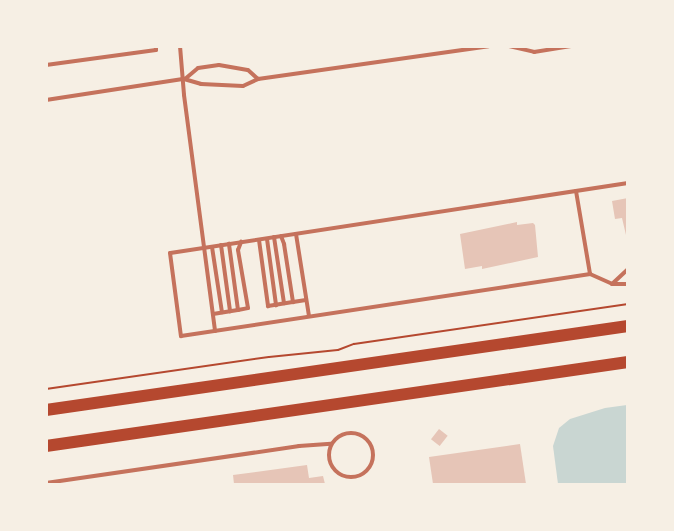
<!DOCTYPE html>
<style>
body{margin:0}
#map{position:relative;width:674px;height:531px;overflow:hidden;background:#f6efe4;font-family:Manrope,sans-serif}
div>[style]{position:absolute}
[style*='--x']{left:calc(var(--x)*1px);top:calc(var(--y)*1px);width:calc(var(--w)*1px);rotate:calc(var(--a)*1deg)}
.water>*{inset:0;background:#c9d6d2}
.building>*{inset:0;background:#e6c5b7;transform-origin:0 0}
.path>*{height:2px;margin:-1px;padding:0 1px;transform-origin:1px;border-radius:1px;background:#b5482f}
.service>*{height:4px;margin:-2px;padding:0 2px;transform-origin:2px;border-radius:2px;background:#c5725c}
.service>.ring{margin:-2px;padding:0;box-sizing:content-box;background:none;border:4px solid #c5725c;border-radius:50%}
.primary>*{height:12px;margin:-6px;padding:0 6px;transform-origin:6px;border-radius:6px;background:#b5482f}
span{translate:-50% -50%;white-space:nowrap;text-align:center;line-height:1.15;-webkit-text-stroke:5px #f6efe4;paint-order:stroke}
.frame{position:absolute;inset:0;border:48px solid #f6efe4;pointer-events:none}
</style>
<div id="map">
<div class="water">
<div style="clip-path:polygon(627px 405px,627px 484px,558px 484px,553px 446px,559px 428px,570px 419px,605px 408px)"></div>
</div>
<div class="building">
<div style="clip-path:polygon(628px 198px,628px 235px,626px 235px,622px 218px,615px 219px,612px 201px)"></div>
<div style="clip-path:polygon(517px 222px,517px 225px,533px 223px,535px 225px,538px 257px,482px 269px,482px 266px,465px 269px,460px 234px)"></div>
<div style="left:439px;top:429px;width:11px;height:13px;rotate:38deg"></div>
<div style="clip-path:polygon(520px 444px,526px 484px,433px 484px,429px 457px)"></div>
<div style="clip-path:polygon(307px 465px,309px 478px,323px 476px,325px 484px,234px 484px,233px 475px)"></div>
</div>
<div class="path">
<div style="--x:46;--y:389;--w:225;--a:-8.2"></div>
<div style="--x:269;--y:357;--w:69;--a:-5.8"></div>
<div style="--x:338;--y:350;--w:17;--a:-21"></div>
<div style="--x:354;--y:344;--w:277;--a:-8.3"></div>
</div>
<div class="service">
<div style="--x:180;--y:46;--w:49;--a:85.3"></div>
<div style="--x:184;--y:95;--w:238;--a:82.5"></div>
<div style="--x:509;--y:46;--w:26;--a:13"></div>
<div style="--x:534;--y:52;--w:39;--a:-9"></div>
<div style="--x:46;--y:65;--w:111;--a:-7.8"></div>
<div style="--x:156;--y:50;--w:4;--a:-90"></div>
<div style="--x:185;--y:79;--w:17;--a:-40"></div>
<div style="--x:198;--y:68;--w:21;--a:-8"></div>
<div style="--x:219;--y:65;--w:29;--a:10"></div>
<div style="--x:248;--y:70;--w:13;--a:42"></div>
<div style="--x:46;--y:100;--w:140;--a:-8.7"></div>
<div style="--x:184;--y:79;--w:18;--a:16"></div>
<div style="--x:201;--y:84;--w:42;--a:2.7"></div>
<div style="--x:243;--y:86;--w:17;--a:-25"></div>
<div style="--x:258;--y:79;--w:233;--a:-8.1"></div>
<div style="--x:628;--y:183;--w:463;--a:171.3"></div>
<div style="--x:170;--y:253;--w:84;--a:82.5"></div>
<div style="--x:181;--y:336;--w:414;--a:-8.6"></div>
<div style="--x:590;--y:274;--w:24;--a:24"></div>
<div style="--x:612;--y:284;--w:16;--a:0"></div>
<div style="--x:576;--y:191;--w:84;--a:80.4"></div>
<div style="--x:296;--y:234;--w:83;--a:81"></div>
<div style="--x:281;--y:236;--w:9;--a:69"></div>
<div style="--x:284;--y:244;--w:59;--a:81.2"></div>
<div style="--x:293;--y:302;--w:13;--a:-9"></div>
<div style="--x:274;--y:237;--w:67;--a:81.4"></div>
<div style="--x:267;--y:239;--w:67;--a:82.2"></div>
<div style="--x:259;--y:240;--w:67;--a:82.2"></div>
<div style="--x:268;--y:306;--w:25;--a:-9"></div>
<div style="--x:221;--y:245;--w:67;--a:82.2"></div>
<div style="--x:212;--y:247;--w:66;--a:81.3"></div>
<div style="--x:612;--y:284;--w:22;--a:-43"></div>
<div style="--x:238;--y:310;--w:10;--a:-11"></div>
<div style="--x:248;--y:308;--w:59;--a:-99.8"></div>
<div style="--x:238;--y:250;--w:9;--a:-69"></div>
<div style="--x:213;--y:314;--w:25;--a:-9"></div>
<div style="--x:238;--y:310;--w:67;--a:-97.8"></div>
<div class="ring" style="left:329px;top:433px;width:40px;height:40px"></div>
<div style="--x:46;--y:483;--w:256;--a:-8.3"></div>
<div style="--x:299;--y:446;--w:32;--a:-4"></div>
</div>
<div class="primary">
<div style="--x:46;--y:410;--w:588;--a:-8.21"></div>
<div style="--x:46;--y:446;--w:588;--a:-8.21"></div>
</div>
<div class="frame"></div>
</div>
